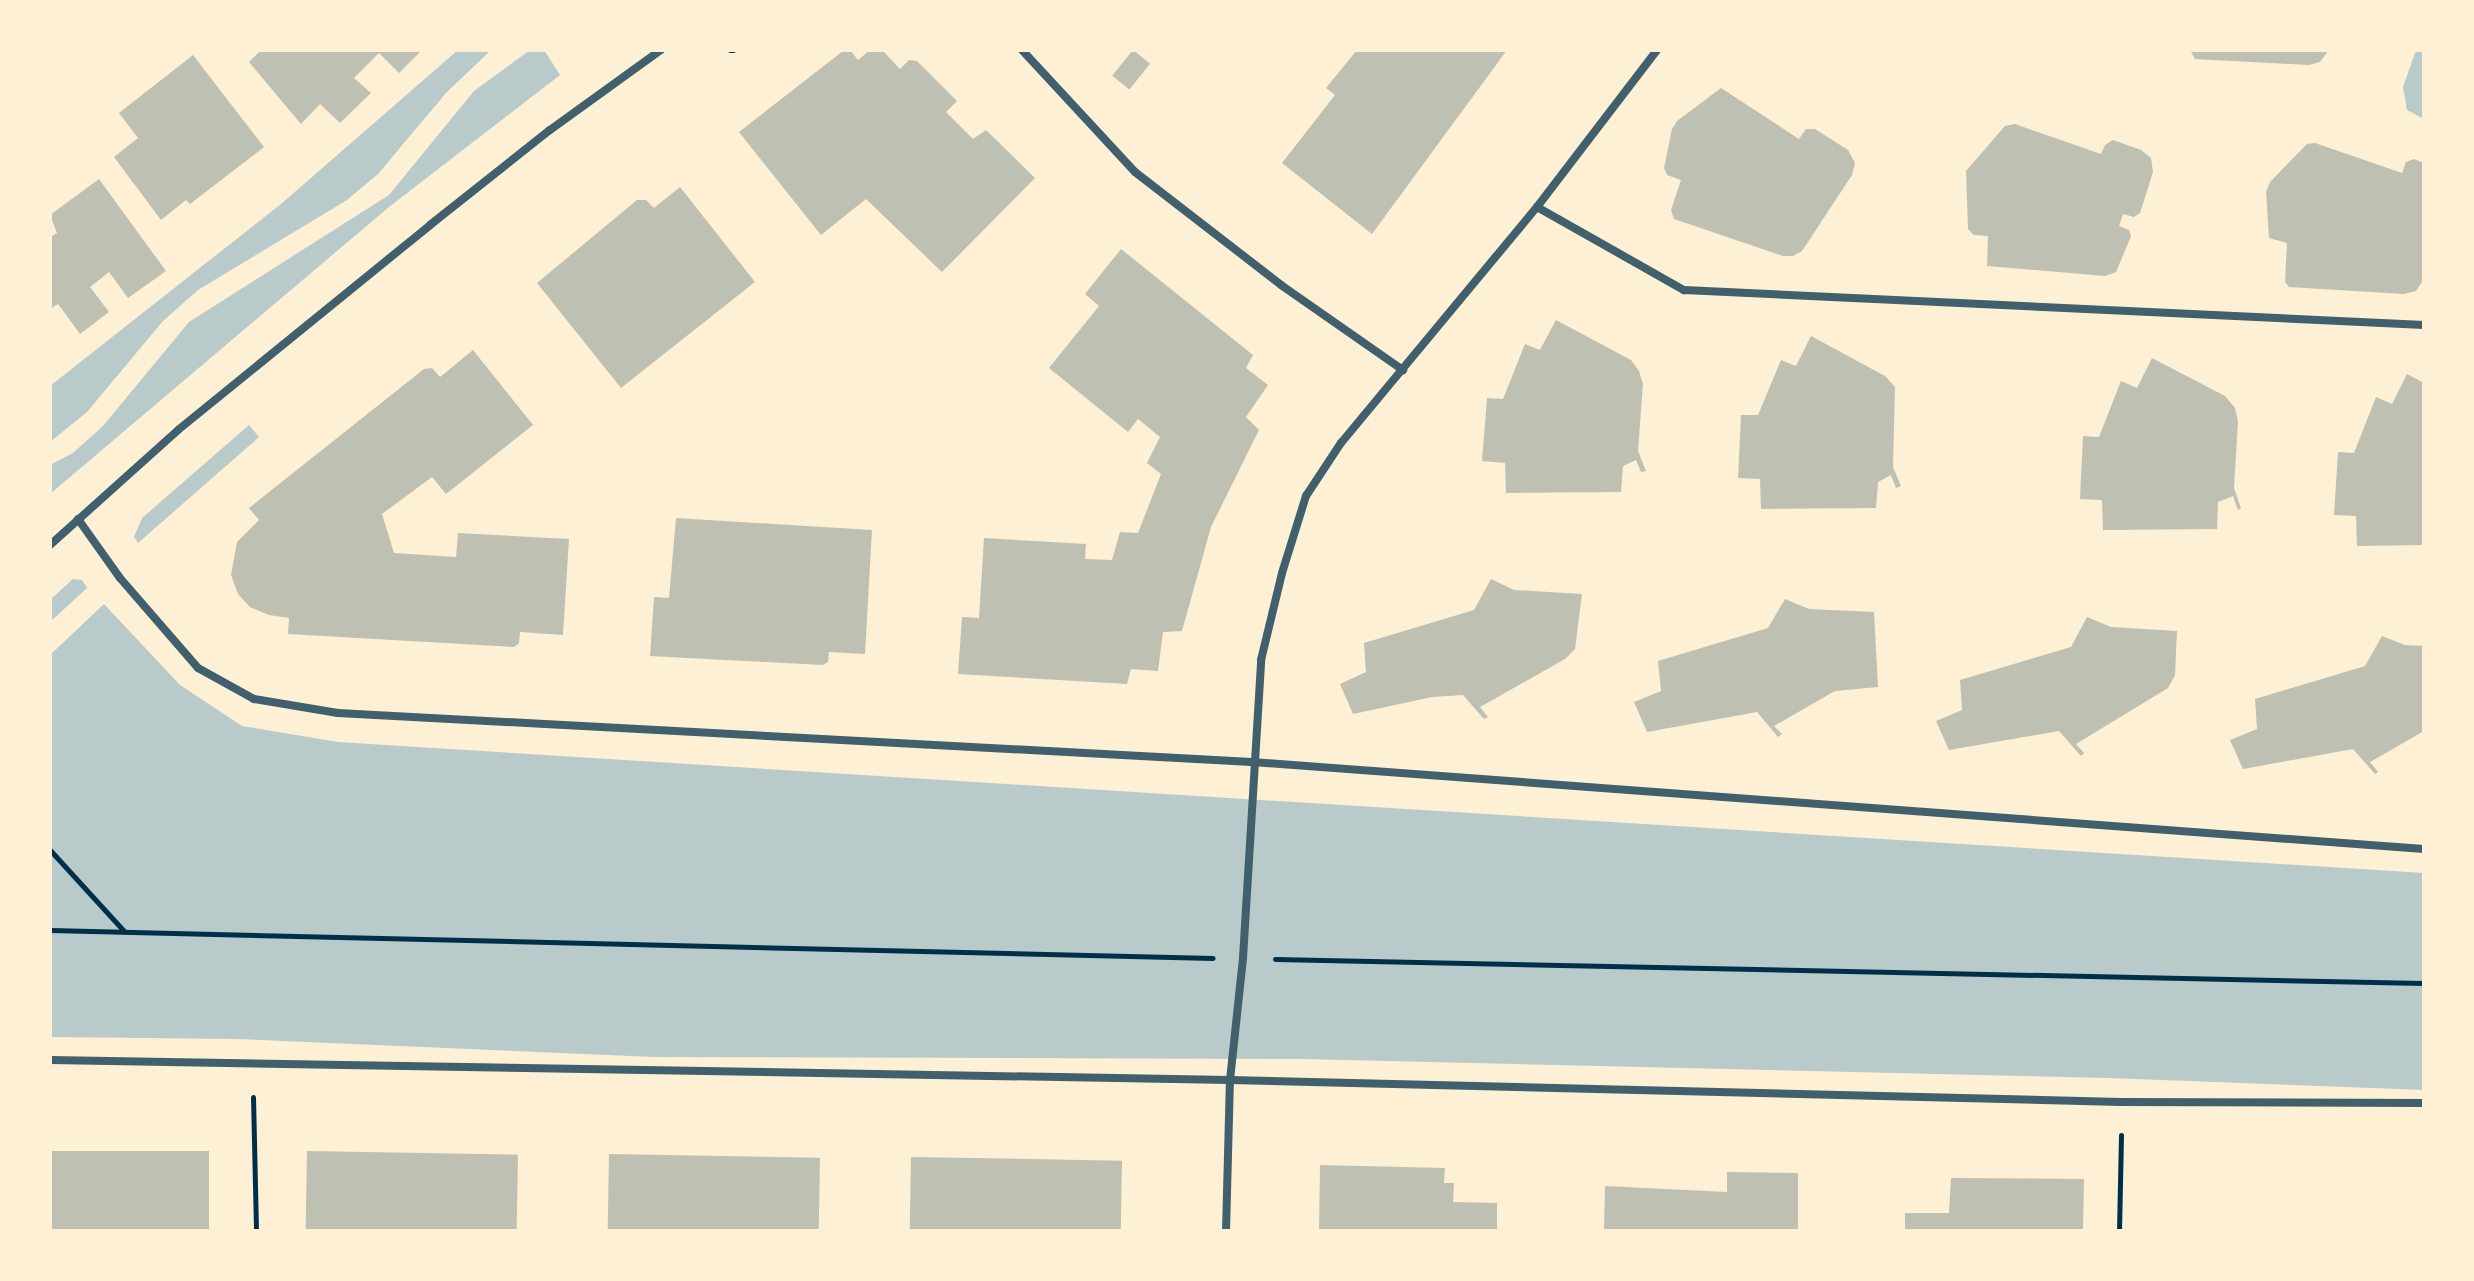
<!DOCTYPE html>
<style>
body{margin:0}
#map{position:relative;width:2474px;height:1281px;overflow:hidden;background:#fdf0d5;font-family:"Sofia Sans Condensed",sans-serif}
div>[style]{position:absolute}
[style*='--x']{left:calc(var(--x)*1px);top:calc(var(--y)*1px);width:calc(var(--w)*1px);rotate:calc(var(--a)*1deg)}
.green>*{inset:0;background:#b9caca}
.building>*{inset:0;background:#bec0b2;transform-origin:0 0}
.path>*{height:5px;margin:-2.5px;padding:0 2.5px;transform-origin:2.5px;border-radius:2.5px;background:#003049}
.minor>*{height:8px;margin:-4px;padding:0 4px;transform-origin:4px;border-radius:4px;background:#3f606c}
span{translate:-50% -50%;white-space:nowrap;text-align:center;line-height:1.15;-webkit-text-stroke:6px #fdf0d5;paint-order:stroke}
.frame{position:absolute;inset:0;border:52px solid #fdf0d5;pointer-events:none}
</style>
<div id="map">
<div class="green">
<div style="clip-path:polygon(458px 50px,491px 50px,446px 93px,378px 174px,347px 200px,198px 290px,163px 321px,87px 412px,50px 442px,50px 386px,281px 204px)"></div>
<div style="clip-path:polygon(530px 50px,544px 50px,560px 75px,389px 207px,50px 494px,50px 465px,73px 453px,103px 426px,189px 322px,389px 195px,474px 91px)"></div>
<div style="clip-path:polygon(2416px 50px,2424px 50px,2424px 119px,2407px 110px,2403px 87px)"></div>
<div style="clip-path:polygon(249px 425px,259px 437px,138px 543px,134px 537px,142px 518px)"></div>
<div style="clip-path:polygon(73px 579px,82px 580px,87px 588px,50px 622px,50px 600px)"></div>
<div style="clip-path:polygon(104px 604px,180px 685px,242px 726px,338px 742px,2424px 873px,2424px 1090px,2108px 1078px,1302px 1059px,654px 1057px,237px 1039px,50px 1037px,50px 655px)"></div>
</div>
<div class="building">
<div style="clip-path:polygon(261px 50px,422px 50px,399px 73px,379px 53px,354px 78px,371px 93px,340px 123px,320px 104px,301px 124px,249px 62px)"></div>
<div style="clip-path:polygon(870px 50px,882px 50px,900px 69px,909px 60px,917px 61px,957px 101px,946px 112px,973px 139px,986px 130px,1035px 178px,942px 272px,866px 199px,821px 235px,739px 132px,843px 51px,851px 51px,858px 60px)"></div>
<div style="left:1133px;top:50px;width:22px;height:33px;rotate:39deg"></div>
<div style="clip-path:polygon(1357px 50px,1507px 50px,1372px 234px,1282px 163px,1335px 95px,1326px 88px)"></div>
<div style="clip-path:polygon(2190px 50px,2329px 50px,2320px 62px,2309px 65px,2195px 59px)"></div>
<div style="clip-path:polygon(193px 55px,264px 147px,190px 204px,186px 200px,161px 220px,114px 157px,138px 138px,119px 113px)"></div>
<div style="clip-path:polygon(1721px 88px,1799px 139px,1806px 129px,1815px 129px,1848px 150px,1855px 163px,1852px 175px,1802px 251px,1793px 256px,1783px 256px,1674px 219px,1671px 210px,1681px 180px,1667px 175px,1664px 168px,1672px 129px,1677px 121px)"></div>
<div style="clip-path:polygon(2015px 124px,2101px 154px,2105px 145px,2113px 140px,2141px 150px,2151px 158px,2153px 172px,2140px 213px,2134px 217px,2123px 214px,2119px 226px,2129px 230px,2131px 236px,2116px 272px,2105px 276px,1987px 266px,1988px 236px,1974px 235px,1968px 229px,1966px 171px,2005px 126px)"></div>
<div style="clip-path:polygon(2315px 143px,2402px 173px,2406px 162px,2414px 159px,2424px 163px,2424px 279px,2416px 291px,2404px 294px,2289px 287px,2285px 282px,2287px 243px,2269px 238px,2266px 192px,2270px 182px,2307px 144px)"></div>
<div style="clip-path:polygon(99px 179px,166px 271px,128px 298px,109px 272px,90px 287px,109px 312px,80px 334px,58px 304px,50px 309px,50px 237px,57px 233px,50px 215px)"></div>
<div style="clip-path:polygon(680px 187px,755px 282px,621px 388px,537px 283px,637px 200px,646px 200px,654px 208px)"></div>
<div style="clip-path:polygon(1121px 249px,1253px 355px,1246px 368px,1268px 385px,1246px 417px,1259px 430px,1211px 527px,1182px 631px,1163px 632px,1158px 671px,1131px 669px,1127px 684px,958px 674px,962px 617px,979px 618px,984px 538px,1086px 544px,1085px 559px,1112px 560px,1120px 532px,1138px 533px,1161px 474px,1147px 463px,1160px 437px,1138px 419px,1128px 432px,1049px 368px,1099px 306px,1085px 294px)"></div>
<div style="clip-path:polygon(1556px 320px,1631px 360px,1639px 371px,1643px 384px,1638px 451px,1646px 471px,1641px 472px,1636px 460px,1623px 466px,1621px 492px,1506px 493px,1505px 463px,1482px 461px,1487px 398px,1503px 399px,1525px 344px,1540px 350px)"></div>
<div style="clip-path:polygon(1811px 336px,1885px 376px,1895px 387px,1893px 467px,1901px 486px,1896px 488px,1891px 475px,1878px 482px,1876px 508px,1761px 509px,1760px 479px,1738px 478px,1741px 415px,1758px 415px,1781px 360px,1796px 366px)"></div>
<div style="clip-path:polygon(473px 350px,533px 425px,446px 494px,432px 477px,382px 514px,394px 553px,456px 557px,458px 533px,569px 539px,563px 635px,520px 632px,519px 643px,514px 647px,288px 634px,289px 618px,269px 615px,250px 607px,238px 594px,231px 575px,237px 542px,259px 520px,249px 508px,424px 369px,432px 368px,440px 377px)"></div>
<div style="clip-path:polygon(2152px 358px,2225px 396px,2235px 408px,2238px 421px,2234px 488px,2241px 508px,2238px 510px,2233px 496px,2218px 502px,2217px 529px,2103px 530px,2102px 500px,2080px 499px,2083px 436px,2099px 437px,2121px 381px,2137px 388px)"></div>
<div style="clip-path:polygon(2407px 374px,2424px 383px,2424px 545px,2357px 546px,2356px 516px,2334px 515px,2338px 452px,2354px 453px,2376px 397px,2392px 404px)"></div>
<div style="clip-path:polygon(676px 518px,872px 530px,865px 654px,829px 652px,828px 662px,823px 665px,650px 656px,654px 597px,669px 598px)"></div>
<div style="clip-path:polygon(1491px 579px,1514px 590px,1582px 594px,1575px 649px,1565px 659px,1480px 707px,1488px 717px,1484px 719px,1463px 695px,1432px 697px,1353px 714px,1340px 684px,1366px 672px,1364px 643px,1474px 610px)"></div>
<div style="clip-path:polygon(1785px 599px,1809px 609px,1874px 612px,1878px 687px,1835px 691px,1774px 726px,1782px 734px,1778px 737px,1757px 712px,1647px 732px,1634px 702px,1661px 691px,1658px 661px,1768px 628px)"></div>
<div style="clip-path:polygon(2087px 617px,2111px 627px,2177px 631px,2175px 675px,2168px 688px,2076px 744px,2084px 753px,2081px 756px,2059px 731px,1949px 750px,1936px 721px,1962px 710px,1960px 680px,2071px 647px)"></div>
<div style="clip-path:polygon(2382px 636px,2405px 645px,2424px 646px,2424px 731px,2370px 762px,2378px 772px,2375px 774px,2353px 749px,2243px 769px,2230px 740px,2257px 729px,2255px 699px,2365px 666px)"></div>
<div style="left:50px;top:1151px;width:159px;height:80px"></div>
<div style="left:307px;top:1151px;width:211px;height:80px;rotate:1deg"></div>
<div style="left:609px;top:1154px;width:211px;height:77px;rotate:1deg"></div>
<div style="left:911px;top:1157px;width:211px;height:74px;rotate:1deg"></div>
<div style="clip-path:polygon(1320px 1165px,1445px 1168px,1444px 1183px,1454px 1183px,1453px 1202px,1497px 1203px,1497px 1231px,1319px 1231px)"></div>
<div style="clip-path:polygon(1727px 1172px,1798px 1173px,1798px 1231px,1604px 1231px,1605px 1186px,1727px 1192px)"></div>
<div style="clip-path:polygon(1951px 1178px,2084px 1179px,2083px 1231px,1905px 1231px,1905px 1213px,1949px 1213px)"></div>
</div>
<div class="path">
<div style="--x:730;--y:50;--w:3;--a:0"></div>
<div style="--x:50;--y:850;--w:110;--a:47.6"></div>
<div style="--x:50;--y:930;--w:1163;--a:1.38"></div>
<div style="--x:1275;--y:959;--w:1149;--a:1.2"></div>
<div style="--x:253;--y:1097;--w:134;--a:88.7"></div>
<div style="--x:2119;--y:1231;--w:96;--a:-88.8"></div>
</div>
<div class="minor">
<div style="--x:1022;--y:50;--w:166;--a:47.2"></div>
<div style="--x:1135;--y:172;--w:185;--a:37.7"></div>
<div style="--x:1281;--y:285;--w:149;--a:34.9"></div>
<div style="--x:1537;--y:207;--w:169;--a:29.5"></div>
<div style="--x:1684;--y:290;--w:741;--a:2.71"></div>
<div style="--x:78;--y:519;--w:72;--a:54.6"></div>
<div style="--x:120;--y:578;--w:119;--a:49.1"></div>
<div style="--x:198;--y:668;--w:64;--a:29"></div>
<div style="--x:254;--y:699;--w:85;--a:9.5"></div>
<div style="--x:338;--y:713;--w:915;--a:3.07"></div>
<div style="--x:1252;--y:762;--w:1175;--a:4.25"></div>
<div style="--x:50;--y:545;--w:172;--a:-41.9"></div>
<div style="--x:178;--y:430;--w:325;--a:-39.1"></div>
<div style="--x:430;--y:225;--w:153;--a:-38.4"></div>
<div style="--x:550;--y:130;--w:137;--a:-35.8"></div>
<div style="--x:50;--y:1060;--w:1180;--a:0.97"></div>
<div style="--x:1230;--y:1080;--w:891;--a:1.41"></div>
<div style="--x:2121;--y:1102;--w:303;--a:0.2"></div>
<div style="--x:1226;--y:1231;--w:151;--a:-88.5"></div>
<div style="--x:1230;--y:1080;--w:123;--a:-83.9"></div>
<div style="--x:1243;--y:958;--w:299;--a:-86.5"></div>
<div style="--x:1261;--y:660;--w:89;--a:-76.4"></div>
<div style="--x:1282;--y:573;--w:81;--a:-72.7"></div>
<div style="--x:1306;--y:496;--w:64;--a:-56.6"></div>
<div style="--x:1341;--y:443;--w:307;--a:-50.3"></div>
<div style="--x:1537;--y:207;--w:198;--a:-52.6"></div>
</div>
<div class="frame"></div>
</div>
